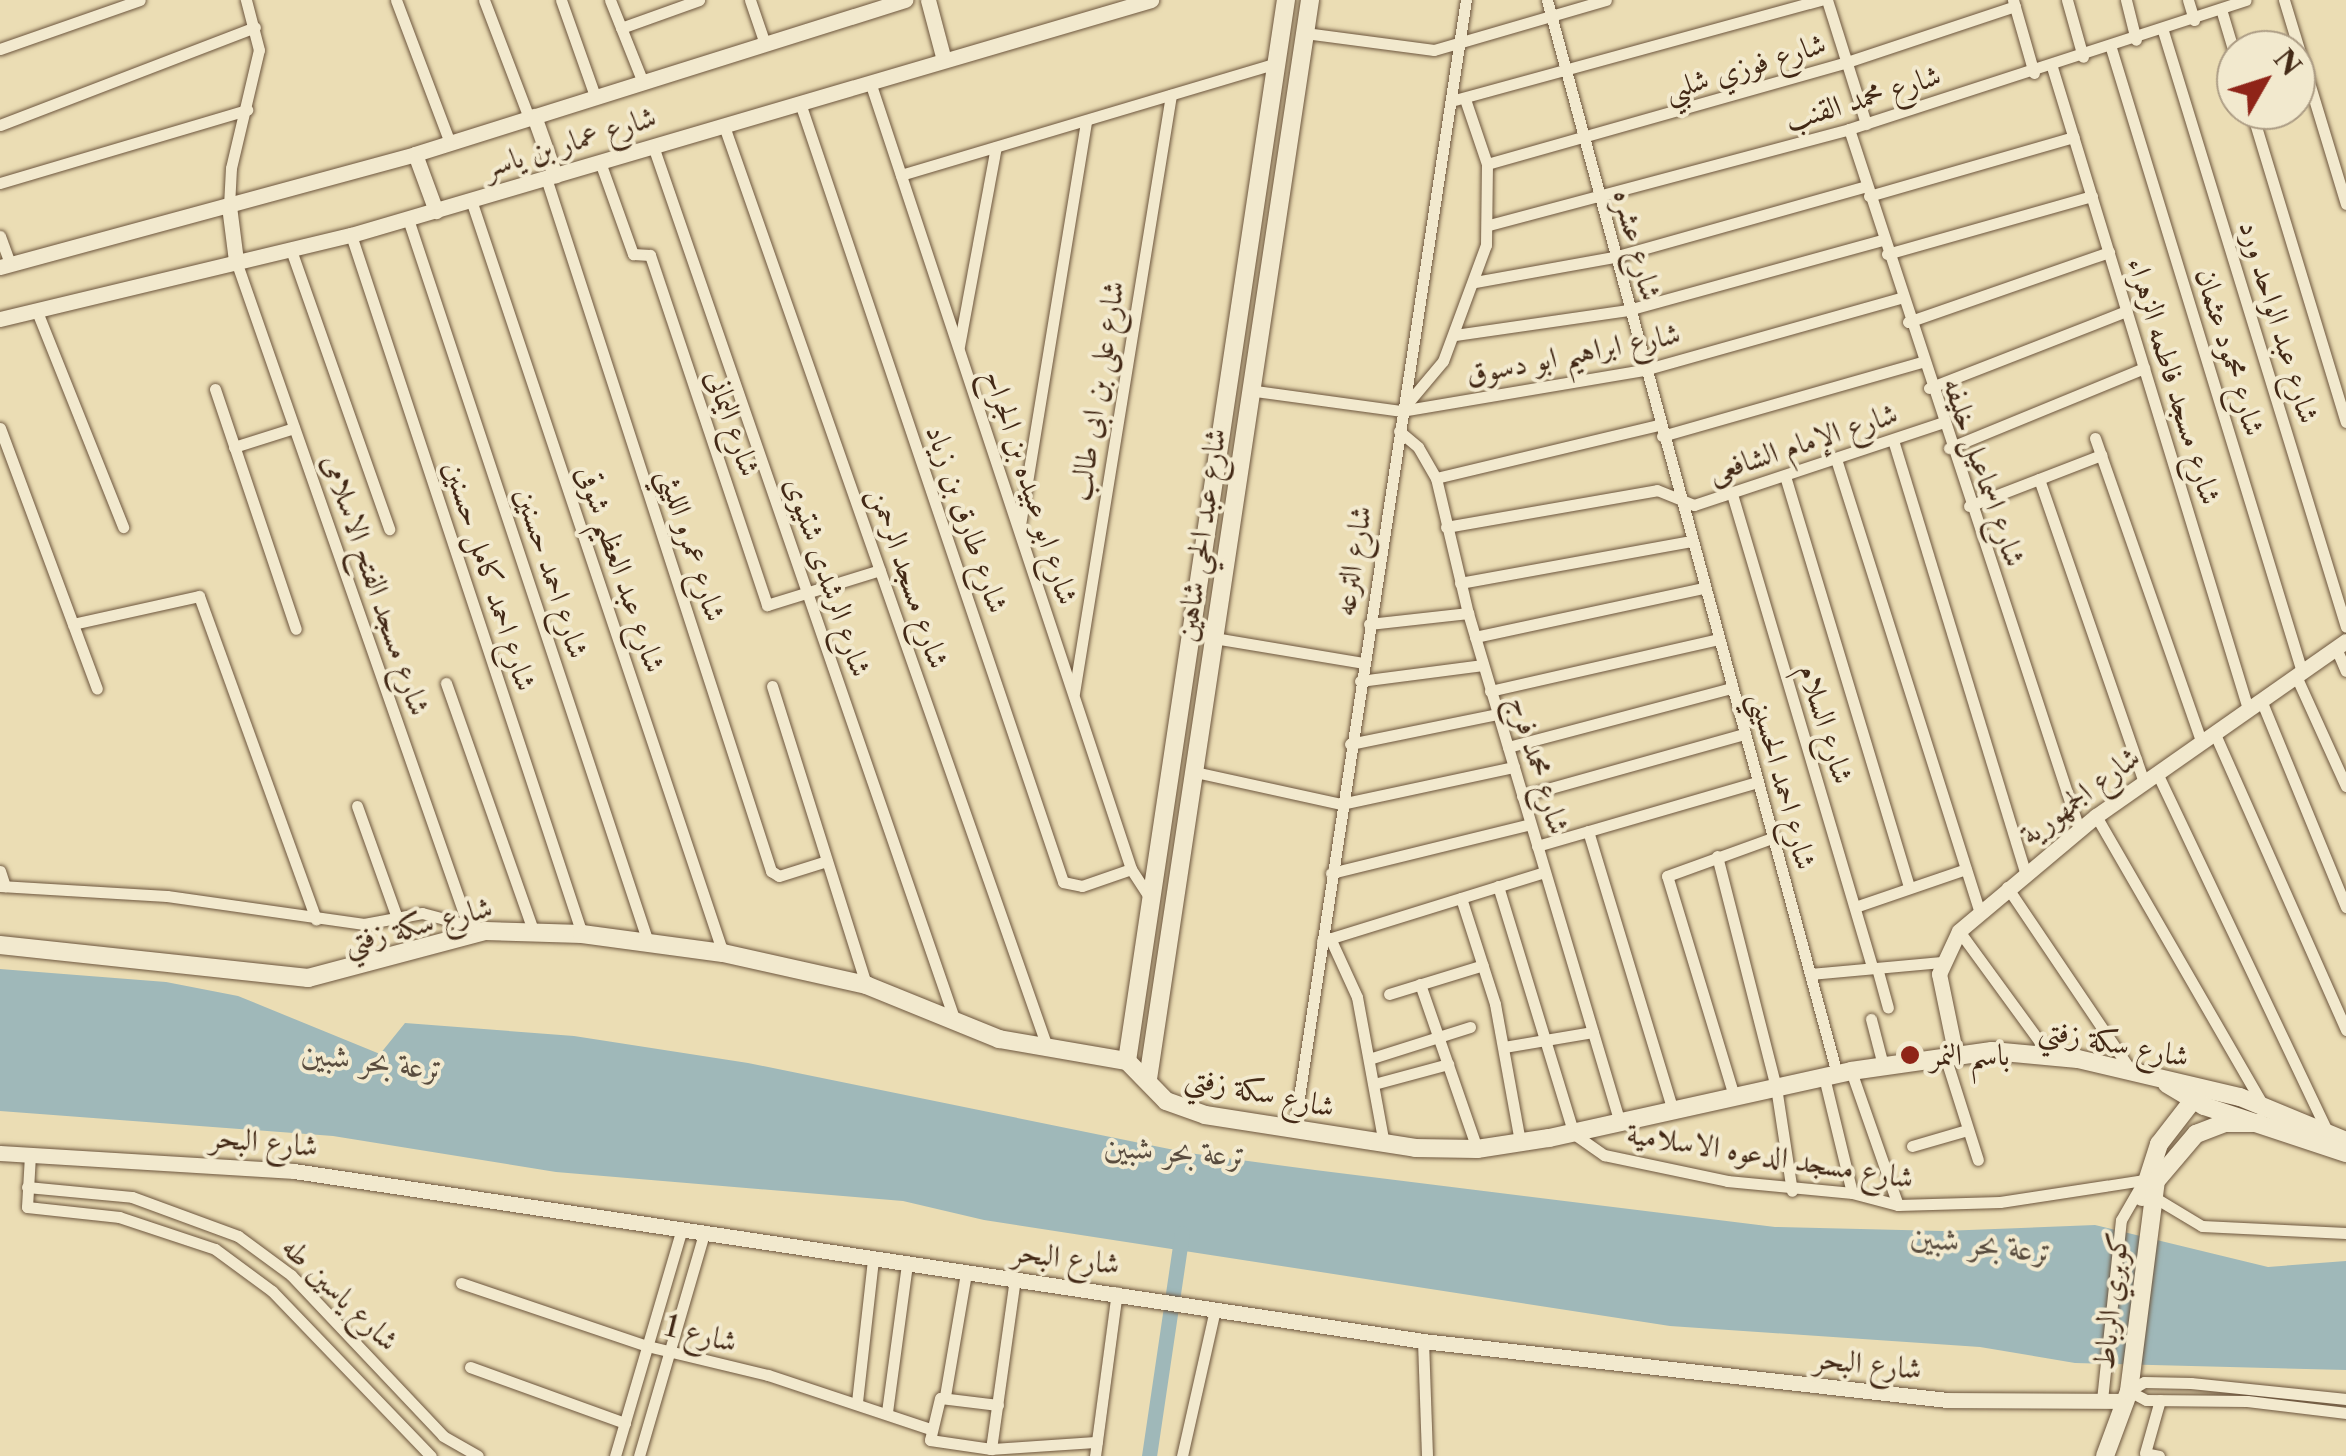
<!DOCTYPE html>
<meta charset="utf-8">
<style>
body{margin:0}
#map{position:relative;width:2346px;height:1456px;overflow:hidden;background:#ebddb4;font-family:"Libre Caslon Text",Amiri,serif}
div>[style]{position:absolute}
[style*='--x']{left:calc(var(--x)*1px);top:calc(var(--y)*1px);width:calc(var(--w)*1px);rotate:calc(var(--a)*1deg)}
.water>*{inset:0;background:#9fb8b9}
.canal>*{height:15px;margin:-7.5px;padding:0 7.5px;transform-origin:7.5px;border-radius:7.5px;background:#9fb8b9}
.roads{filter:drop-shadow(0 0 2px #6d563e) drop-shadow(0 0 2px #6d563e)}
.minor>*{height:11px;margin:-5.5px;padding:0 5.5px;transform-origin:5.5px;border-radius:5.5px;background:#f2e9ce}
.tertiary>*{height:15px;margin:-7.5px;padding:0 7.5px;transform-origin:7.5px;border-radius:7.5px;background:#f2e9ce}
.secondary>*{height:18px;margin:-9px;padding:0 9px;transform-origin:9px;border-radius:9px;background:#f2e9ce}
.dots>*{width:28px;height:28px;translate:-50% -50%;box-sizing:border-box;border:5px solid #f2e9ce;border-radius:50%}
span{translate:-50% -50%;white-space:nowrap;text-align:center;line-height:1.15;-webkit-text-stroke:8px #f2e9ce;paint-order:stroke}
.street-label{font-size:30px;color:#432916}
.poi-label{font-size:30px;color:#432916}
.left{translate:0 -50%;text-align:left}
.water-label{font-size:32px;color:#5a4d3f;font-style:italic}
.north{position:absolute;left:2216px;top:30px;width:100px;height:100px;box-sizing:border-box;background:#f2e9ce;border:2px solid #ac9c84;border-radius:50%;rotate:51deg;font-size:28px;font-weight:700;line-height:40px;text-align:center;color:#432916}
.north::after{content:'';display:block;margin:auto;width:35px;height:45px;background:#8f2418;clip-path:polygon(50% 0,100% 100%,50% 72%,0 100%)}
</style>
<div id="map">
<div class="water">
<div style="clip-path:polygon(0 969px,166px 982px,238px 996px,380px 1054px,405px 1023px,574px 1036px,748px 1063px,1189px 1153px,1315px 1170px,1775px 1227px,1943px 1231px,2095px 1225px,2268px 1267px,2346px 1261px,2346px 1370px,2075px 1363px,1980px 1347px,1670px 1326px,984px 1220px,903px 1201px,556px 1172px,333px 1136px,0 1111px)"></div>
</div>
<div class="canal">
<div style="--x:1149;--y:1456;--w:225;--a:-81.6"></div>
</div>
<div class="roads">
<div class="minor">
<div style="--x:396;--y:0;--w:153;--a:69.3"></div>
<div style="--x:484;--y:0;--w:126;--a:69.1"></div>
<div style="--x:561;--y:0;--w:102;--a:70.5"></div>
<div style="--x:610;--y:0;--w:86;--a:68.2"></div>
<div style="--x:750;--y:0;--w:43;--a:71.1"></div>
<div style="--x:1547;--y:0;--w:1112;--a:74.89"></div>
<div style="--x:1827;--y:0;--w:130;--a:72.5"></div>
<div style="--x:2013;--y:0;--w:76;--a:74"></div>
<div style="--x:2067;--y:0;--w:59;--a:74.3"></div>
<div style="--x:2126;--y:0;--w:41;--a:76"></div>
<div style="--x:2188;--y:0;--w:21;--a:73"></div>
<div style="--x:2284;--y:0;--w:213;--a:73.1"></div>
<div style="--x:2221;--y:9;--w:52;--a:73.3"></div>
<div style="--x:621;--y:28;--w:83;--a:-19.7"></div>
<div style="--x:2163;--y:31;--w:623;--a:72.93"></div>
<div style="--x:1305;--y:33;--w:130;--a:7.5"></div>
<div style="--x:1434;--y:50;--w:179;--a:-16.2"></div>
<div style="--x:2111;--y:48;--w:653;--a:72.98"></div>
<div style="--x:0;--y:49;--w:148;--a:-19.3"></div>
<div style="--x:2052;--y:67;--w:671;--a:73.02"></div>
<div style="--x:870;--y:82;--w:829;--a:71.65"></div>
<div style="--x:1131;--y:869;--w:37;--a:57"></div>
<div style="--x:1451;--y:101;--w:384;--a:-15.3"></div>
<div style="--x:800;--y:103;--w:822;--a:71.34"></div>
<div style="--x:1063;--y:882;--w:19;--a:12"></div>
<div style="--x:1082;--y:886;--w:52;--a:-19.1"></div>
<div style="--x:2251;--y:110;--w:326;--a:73.1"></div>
<div style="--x:0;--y:125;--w:273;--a:-21"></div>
<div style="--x:724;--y:126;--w:976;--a:70.67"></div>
<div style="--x:1849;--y:129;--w:737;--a:71.81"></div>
<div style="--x:653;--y:146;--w:926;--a:70.96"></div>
<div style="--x:600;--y:162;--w:98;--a:70.3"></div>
<div style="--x:633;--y:254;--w:17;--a:3"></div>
<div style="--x:650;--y:255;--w:369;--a:71.5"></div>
<div style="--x:767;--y:605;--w:118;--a:-17.2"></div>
<div style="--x:1487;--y:164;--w:374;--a:-15.8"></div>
<div style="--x:1847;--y:62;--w:177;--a:-18.4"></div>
<div style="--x:901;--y:175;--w:392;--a:-16.6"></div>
<div style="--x:546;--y:178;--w:729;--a:72.01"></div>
<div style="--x:771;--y:871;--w:9;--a:32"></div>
<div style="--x:779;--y:876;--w:50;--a:-17.4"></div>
<div style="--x:0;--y:183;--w:258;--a:-16.5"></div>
<div style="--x:1869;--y:196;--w:213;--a:-16.1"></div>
<div style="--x:471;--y:200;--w:794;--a:71.5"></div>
<div style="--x:229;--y:206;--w:38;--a:-87"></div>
<div style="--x:231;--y:168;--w:121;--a:-76.7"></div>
<div style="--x:259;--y:50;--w:52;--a:-104.6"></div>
<div style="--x:408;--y:219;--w:762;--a:71.64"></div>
<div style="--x:1489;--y:225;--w:373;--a:-14.9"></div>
<div style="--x:1849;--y:129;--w:417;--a:-18"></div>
<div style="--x:351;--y:235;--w:736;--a:71.71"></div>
<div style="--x:0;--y:236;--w:30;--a:70"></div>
<div style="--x:291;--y:250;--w:296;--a:70.6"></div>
<div style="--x:1887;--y:254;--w:213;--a:-15.8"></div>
<div style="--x:236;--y:261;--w:703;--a:70.74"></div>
<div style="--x:1475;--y:282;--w:141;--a:-10.2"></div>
<div style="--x:1614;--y:257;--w:262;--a:-15.7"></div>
<div style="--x:36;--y:309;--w:235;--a:68.2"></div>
<div style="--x:1908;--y:322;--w:213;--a:-19.2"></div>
<div style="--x:1455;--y:335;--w:175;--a:-8.2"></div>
<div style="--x:1628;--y:310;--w:264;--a:-15.4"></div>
<div style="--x:959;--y:346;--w:202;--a:-79.5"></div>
<div style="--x:1929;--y:388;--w:212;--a:-21.3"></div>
<div style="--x:215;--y:389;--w:253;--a:71.4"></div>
<div style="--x:1248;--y:390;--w:154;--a:7.8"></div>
<div style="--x:1401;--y:411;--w:246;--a:-9.6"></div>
<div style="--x:1644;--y:370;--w:267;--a:-15.7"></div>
<div style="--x:1401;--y:411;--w:65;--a:-50"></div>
<div style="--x:1443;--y:361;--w:124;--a:-69.7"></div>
<div style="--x:1486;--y:245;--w:81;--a:-89.3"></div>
<div style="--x:1487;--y:164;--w:69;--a:-108.7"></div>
<div style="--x:0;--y:428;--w:278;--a:69.6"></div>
<div style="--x:1399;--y:431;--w:25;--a:40"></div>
<div style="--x:1418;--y:447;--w:36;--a:60"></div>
<div style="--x:1436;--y:478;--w:139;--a:76.7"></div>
<div style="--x:1468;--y:613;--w:532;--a:73.4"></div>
<div style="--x:1662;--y:436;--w:269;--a:-15.9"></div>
<div style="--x:2095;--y:438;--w:321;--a:70.7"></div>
<div style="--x:1893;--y:440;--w:451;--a:73"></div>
<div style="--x:234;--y:447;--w:63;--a:-17.6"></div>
<div style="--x:1949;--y:448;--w:211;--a:-22.3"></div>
<div style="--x:1836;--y:459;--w:474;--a:72.4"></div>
<div style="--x:1785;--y:476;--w:430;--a:73.2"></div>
<div style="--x:1436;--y:478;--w:229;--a:-13.4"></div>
<div style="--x:2039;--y:479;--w:321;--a:70.9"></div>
<div style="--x:1732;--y:494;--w:494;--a:73.5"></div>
<div style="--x:1969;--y:506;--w:142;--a:-21.1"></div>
<div style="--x:1020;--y:525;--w:410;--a:-80.7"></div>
<div style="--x:1446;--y:527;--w:214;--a:-9.9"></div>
<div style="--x:1657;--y:490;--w:40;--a:22"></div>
<div style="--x:1694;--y:505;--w:260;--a:-18.4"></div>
<div style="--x:1460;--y:583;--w:235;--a:-10.3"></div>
<div style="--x:73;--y:624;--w:129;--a:-12.5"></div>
<div style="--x:199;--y:596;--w:344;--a:70.1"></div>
<div style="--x:1369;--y:624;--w:100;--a:-6.3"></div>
<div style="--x:1475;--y:637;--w:234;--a:-12.1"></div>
<div style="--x:1214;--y:638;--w:151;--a:9.5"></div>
<div style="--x:2336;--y:648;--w:25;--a:67"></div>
<div style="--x:2296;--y:676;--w:121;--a:65.6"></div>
<div style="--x:1360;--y:681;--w:124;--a:-7.4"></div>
<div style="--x:446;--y:683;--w:262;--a:70.6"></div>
<div style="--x:772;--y:686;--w:313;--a:72.5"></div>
<div style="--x:1490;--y:691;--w:234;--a:-12.8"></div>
<div style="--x:1074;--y:693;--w:606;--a:-80.79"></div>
<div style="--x:2261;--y:700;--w:224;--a:67.7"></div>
<div style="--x:2214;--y:732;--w:326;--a:66.1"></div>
<div style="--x:1350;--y:744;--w:151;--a:-11.5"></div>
<div style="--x:1508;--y:747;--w:231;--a:-14.8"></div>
<div style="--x:1195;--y:772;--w:149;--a:12.4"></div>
<div style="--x:1341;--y:804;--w:177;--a:-12.1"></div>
<div style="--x:2157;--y:773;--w:394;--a:64.6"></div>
<div style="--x:1522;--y:796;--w:230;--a:-15.6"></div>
<div style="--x:357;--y:806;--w:119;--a:70.3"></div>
<div style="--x:2096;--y:816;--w:332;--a:60"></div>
<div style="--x:1588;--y:831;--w:293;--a:73.1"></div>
<div style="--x:1537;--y:846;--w:229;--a:-16.2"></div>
<div style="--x:1717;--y:856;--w:238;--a:75.7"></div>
<div style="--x:1776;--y:1087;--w:105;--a:81.3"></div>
<div style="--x:0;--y:871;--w:16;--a:72"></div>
<div style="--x:1331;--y:873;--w:205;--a:-13.8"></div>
<div style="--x:0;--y:886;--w:167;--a:3.4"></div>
<div style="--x:167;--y:896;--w:199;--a:8.1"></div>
<div style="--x:364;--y:924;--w:59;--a:-10.7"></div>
<div style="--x:422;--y:913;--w:51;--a:14.9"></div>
<div style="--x:1498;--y:886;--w:259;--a:73"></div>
<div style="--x:1574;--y:1134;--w:37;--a:35"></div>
<div style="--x:1604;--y:1155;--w:126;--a:11.9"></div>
<div style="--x:1727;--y:1181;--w:126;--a:5.5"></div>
<div style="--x:1852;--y:1193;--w:48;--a:14.6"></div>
<div style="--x:1898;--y:1205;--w:102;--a:-1.7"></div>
<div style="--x:2000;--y:1202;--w:146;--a:-8.7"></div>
<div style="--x:2007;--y:887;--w:223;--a:56"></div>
<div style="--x:1461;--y:898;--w:111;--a:72.2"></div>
<div style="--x:1495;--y:1004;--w:140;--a:79.7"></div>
<div style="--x:1855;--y:907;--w:117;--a:-18.9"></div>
<div style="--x:1959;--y:931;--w:155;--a:53.9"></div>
<div style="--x:1330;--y:938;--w:65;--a:65.4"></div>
<div style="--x:1357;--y:997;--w:149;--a:79.6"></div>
<div style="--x:1322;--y:941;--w:233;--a:-17.2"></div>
<div style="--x:1877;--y:968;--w:41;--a:74.6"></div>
<div style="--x:1810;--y:974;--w:132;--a:-5.2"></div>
<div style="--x:1420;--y:984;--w:175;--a:70.9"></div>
<div style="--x:1389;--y:994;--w:98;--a:-17.1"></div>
<div style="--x:1871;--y:1019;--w:48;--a:75.4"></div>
<div style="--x:1504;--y:1047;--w:90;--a:-9.6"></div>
<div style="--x:1944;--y:1053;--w:112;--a:72.4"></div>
<div style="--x:1369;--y:1059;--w:106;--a:-17.6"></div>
<div style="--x:1851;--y:1071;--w:142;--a:70.7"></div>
<div style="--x:1824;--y:1077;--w:119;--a:76.4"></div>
<div style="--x:1374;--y:1084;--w:77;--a:-15.1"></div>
<div style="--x:1734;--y:1096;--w:230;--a:-106.9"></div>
<div style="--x:1667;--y:876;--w:112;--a:-19.9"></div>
<div style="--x:1294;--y:1130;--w:1143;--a:-81.35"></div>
<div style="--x:1912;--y:1146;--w:57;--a:-16.2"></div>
<div style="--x:30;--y:1155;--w:52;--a:93.3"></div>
<div style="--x:27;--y:1207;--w:93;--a:6.2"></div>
<div style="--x:119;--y:1217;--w:101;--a:18.4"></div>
<div style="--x:215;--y:1249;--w:71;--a:36.4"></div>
<div style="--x:272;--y:1291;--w:229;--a:46.1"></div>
<div style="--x:27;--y:1187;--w:105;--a:5.4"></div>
<div style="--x:132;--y:1197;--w:113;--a:20.2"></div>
<div style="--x:238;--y:1236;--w:66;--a:36.3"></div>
<div style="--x:291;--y:1275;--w:221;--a:46.6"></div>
<div style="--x:443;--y:1436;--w:40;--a:29.7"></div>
<div style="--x:2152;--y:1196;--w:58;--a:31"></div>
<div style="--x:2202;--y:1226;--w:144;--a:2.8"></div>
<div style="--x:461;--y:1283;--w:196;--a:18.7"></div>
<div style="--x:647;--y:1346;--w:124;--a:13.5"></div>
<div style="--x:768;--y:1375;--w:171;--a:18.4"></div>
<div style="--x:1423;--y:1341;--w:115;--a:88"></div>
<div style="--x:470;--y:1367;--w:165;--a:19.9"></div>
<div style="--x:945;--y:1396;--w:125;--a:-80.3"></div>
<div style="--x:2346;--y:1399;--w:156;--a:-174.1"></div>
<div style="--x:2191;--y:1383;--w:47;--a:-178.8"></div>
<div style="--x:2144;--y:1382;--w:17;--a:149"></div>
<div style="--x:2129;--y:1391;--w:19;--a:28"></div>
<div style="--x:2146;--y:1400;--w:101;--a:0.6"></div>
<div style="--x:2247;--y:1401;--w:100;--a:6.9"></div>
<div style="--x:2102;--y:1400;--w:181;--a:-84"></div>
<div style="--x:2121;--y:1220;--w:46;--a:-60.1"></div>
<div style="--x:857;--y:1402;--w:143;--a:-83.6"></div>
<div style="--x:998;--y:1405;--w:58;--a:-173.1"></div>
<div style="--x:940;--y:1398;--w:43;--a:103.4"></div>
<div style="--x:930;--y:1440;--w:62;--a:8.4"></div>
<div style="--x:991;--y:1449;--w:106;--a:-3.8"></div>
<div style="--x:887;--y:1412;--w:148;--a:-82.3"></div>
<div style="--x:991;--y:1449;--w:172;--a:-82"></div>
<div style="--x:615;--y:1456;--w:237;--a:-73.6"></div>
<div style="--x:639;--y:1456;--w:232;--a:-73.7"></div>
<div style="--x:1095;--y:1456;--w:165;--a:-82.4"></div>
<div style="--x:1182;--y:1456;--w:150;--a:-77.3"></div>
<div style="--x:2159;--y:1456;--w:14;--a:-168"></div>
<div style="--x:2145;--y:1453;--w:55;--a:-74.2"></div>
</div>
<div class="tertiary">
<div style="--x:928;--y:0;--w:62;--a:75.1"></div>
<div style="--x:534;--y:116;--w:63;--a:70.4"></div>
<div style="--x:415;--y:154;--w:61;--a:69.8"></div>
<div style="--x:229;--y:206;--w:55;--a:82.7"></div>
<div style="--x:0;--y:267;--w:430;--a:-15.2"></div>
<div style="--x:415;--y:154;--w:514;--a:-17.45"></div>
<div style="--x:0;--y:319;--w:361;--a:-13.5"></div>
<div style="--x:351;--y:235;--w:834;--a:-16.37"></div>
<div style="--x:1955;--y:1051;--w:79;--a:-101.7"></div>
<div style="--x:1939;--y:974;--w:47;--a:-65.1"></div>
<div style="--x:1959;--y:931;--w:179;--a:-40"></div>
<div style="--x:2096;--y:816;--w:305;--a:-35"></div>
<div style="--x:0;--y:1153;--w:295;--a:3.5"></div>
<div style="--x:294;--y:1171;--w:1142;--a:8.56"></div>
<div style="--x:1423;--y:1341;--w:527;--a:6.42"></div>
<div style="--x:1947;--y:1400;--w:179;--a:0.3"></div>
</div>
<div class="secondary">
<div style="--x:0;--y:945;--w:310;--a:6.1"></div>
<div style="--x:308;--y:978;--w:183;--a:-14.9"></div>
<div style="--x:485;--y:931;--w:97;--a:1.8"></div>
<div style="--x:582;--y:934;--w:142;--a:7.7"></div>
<div style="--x:723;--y:953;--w:147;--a:12.6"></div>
<div style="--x:866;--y:985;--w:144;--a:22.1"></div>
<div style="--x:999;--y:1039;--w:130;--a:9.8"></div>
<div style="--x:1127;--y:1061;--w:56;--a:45.7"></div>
<div style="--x:1166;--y:1101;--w:41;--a:19.7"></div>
<div style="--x:1205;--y:1115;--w:213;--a:8.9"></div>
<div style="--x:1415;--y:1148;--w:62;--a:0.9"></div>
<div style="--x:1477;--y:1149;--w:73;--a:-8.7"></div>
<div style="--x:1549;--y:1138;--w:309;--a:-12.5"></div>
<div style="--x:1851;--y:1071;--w:142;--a:-8.1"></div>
<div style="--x:1992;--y:1051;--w:86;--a:5.3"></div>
<div style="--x:2078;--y:1059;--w:166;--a:13.2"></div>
<div style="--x:2240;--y:1097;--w:115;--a:22.5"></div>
<div style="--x:1127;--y:1061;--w:1073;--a:-81.48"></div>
<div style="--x:1148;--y:1079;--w:1091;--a:-81.46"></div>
<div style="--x:2167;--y:1084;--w:43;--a:30.7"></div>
<div style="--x:2204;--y:1106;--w:150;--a:18.3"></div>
<div style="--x:2142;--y:1197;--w:56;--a:-72.2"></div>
<div style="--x:2159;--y:1144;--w:62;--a:-52.2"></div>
<div style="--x:2105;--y:1456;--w:69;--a:-69.7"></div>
<div style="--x:2129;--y:1391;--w:212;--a:-82.7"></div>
<div style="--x:2156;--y:1181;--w:62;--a:-49.6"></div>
<div style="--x:2196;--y:1134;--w:30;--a:-21"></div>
<div style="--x:2224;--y:1123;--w:35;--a:0"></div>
</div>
</div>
<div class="dots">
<div style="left:1910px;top:1055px;background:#8f2418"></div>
</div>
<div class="street-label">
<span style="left:1745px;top:67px;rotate:-17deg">شارع فوزي شلبي</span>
<span style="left:1863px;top:98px;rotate:-17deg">شارع محمد القنب</span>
<span style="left:570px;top:142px;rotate:-17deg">شارع عمار بن ياسر</span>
<span style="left:1637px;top:245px;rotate:75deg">شارع عشره</span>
<span style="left:2279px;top:322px;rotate:73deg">شارع عبد الواحد ورد</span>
<span style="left:2230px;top:352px;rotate:73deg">شارع محمود عثمان</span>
<span style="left:1573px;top:354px;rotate:-11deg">شارع ابراهيم ابو دسوق</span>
<span style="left:2174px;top:381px;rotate:73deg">شارع مسجد فاطمه الزهراء</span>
<span style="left:1097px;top:391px;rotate:-81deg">شارع على بن ابى طالب</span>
<span style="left:733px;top:423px;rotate:71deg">شارع اليمانى</span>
<span style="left:1803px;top:443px;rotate:-18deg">شارع الإمام الشافعى</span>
<span style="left:1984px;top:472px;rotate:71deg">شارع اسماعيل خليفه</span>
<span style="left:1031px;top:487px;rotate:72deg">شارع ابو عبيده بن الجراح</span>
<span style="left:967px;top:519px;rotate:71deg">شارع طارق بن زياد</span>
<span style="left:1201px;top:535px;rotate:-82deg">شارع عبد الحي شاهين</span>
<span style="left:692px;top:545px;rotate:72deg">شارع عمرو الليثي</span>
<span style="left:1353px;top:561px;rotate:-81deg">شارع الترعه</span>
<span style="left:621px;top:569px;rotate:71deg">شارع عبد العظيم شوقى</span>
<span style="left:552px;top:573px;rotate:72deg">شارع احمد حسنين</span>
<span style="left:490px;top:576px;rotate:72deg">شارع احمد كامل حسنين</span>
<span style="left:828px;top:577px;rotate:71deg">شارع الرشدى شتيوى</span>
<span style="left:909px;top:578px;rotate:71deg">شارع مسجد الرحمن</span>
<span style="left:376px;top:585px;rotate:71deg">شارع مسجد الفتح الاسلامى</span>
<span style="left:1826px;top:724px;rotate:73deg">شارع السلام</span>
<span style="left:1539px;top:765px;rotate:73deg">شارع محمد فرج</span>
<span style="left:1783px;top:781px;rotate:75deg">شارع احمد الحسيني</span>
<span style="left:2080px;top:796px;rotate:-37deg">شارع الجمهورية</span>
<span style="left:418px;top:925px;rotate:-14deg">شارع سكة زفتي</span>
<span style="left:2114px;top:1043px;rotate:11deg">شارع سكة زفتي</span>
<span style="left:1260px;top:1092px;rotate:12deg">شارع سكة زفتي</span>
<span style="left:264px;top:1142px;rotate:5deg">شارع البحر</span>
<span style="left:1770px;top:1156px;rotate:9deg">شارع مسجد الدعوه الاسلامية</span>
<span style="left:1066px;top:1258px;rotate:7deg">شارع البحر</span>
<span style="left:340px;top:1294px;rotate:44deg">شارع ياسين طه</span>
<span style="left:2111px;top:1301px;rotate:-84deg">كوبري الرباط</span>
<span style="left:701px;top:1334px;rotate:14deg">شارع 1</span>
<span style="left:1868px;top:1364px;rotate:6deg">شارع البحر</span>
</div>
<div class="poi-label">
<span class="left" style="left:1930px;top:1055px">باسم النمر</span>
</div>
<div class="water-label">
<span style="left:373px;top:1061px;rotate:7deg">ترعة بحر شبين</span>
<span style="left:1176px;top:1151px;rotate:4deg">ترعة بحر شبين</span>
<span style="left:1982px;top:1244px;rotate:7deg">ترعة بحر شبين</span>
</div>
<div class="north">N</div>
</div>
